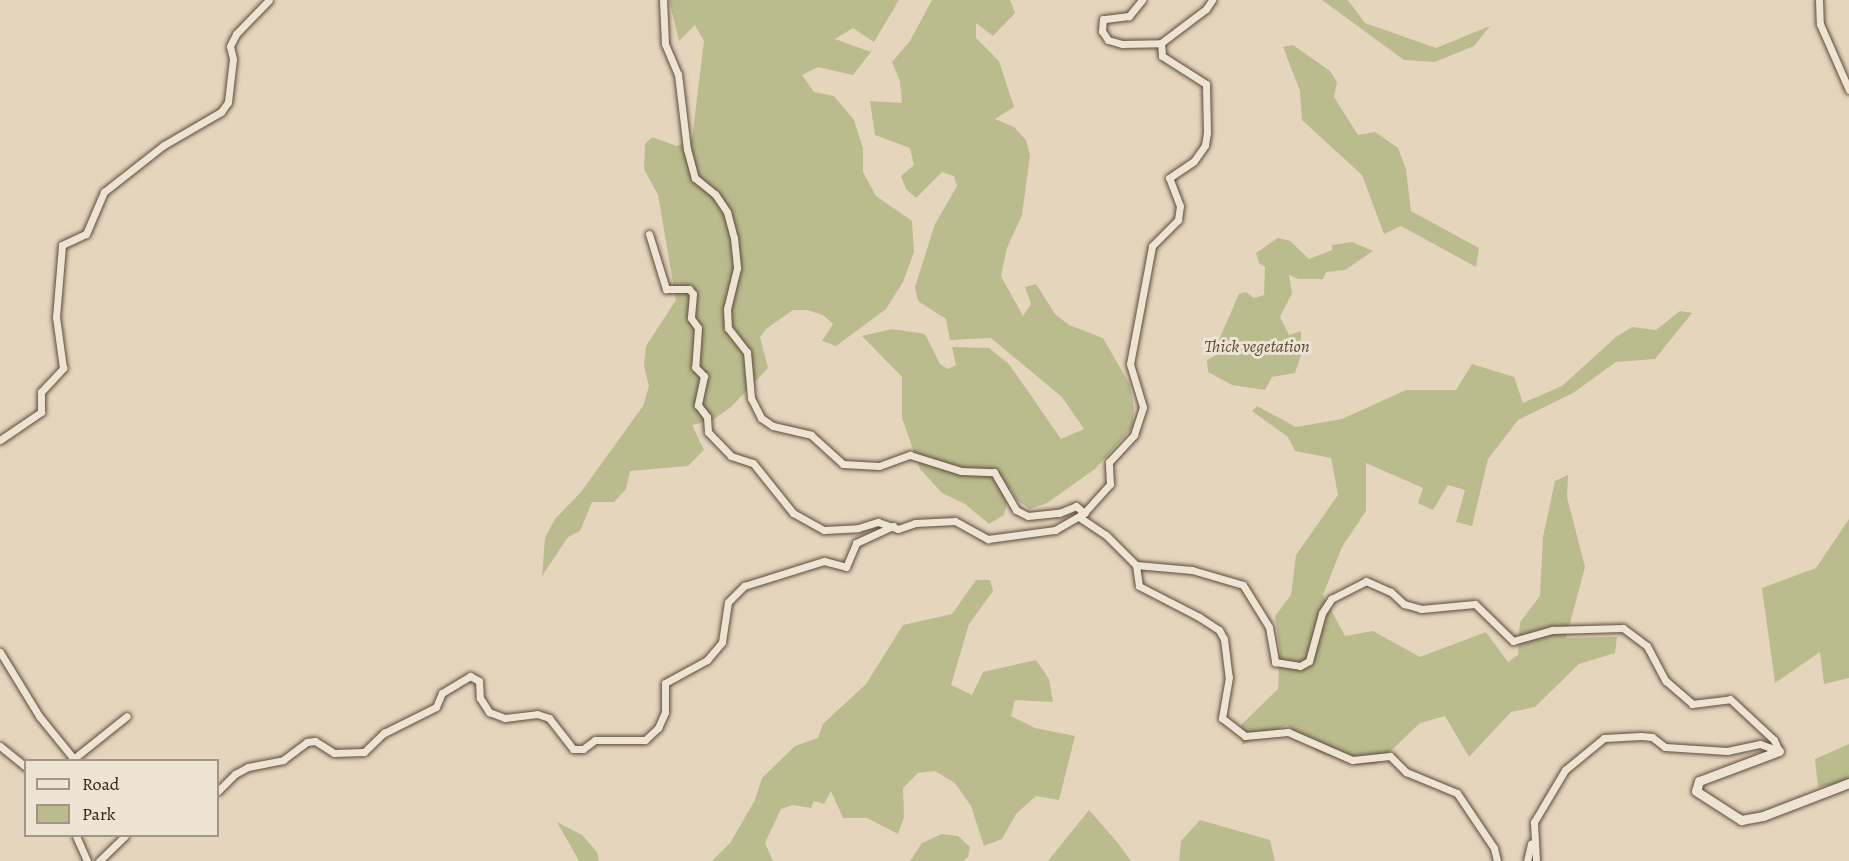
<!DOCTYPE html>
<style>
body{margin:0}
#map{position:relative;width:1849px;height:861px;overflow:hidden;background:#e5d5bd;font-family:Alegreya,serif}
div>[style]{position:absolute}
[style*='--x']{left:calc(var(--x)*1px);top:calc(var(--y)*1px);width:calc(var(--w)*1px);rotate:calc(var(--a)*1deg)}
.green>*{inset:0;background:#babc8e}
.roads{filter:drop-shadow(0 0 2px #5f4a39) drop-shadow(0 0 2px #5f4a39)}
.minor>*{height:7px;margin:-3.5px;padding:0 3.5px;transform-origin:3.5px;border-radius:3.5px;background:#eee4d4}
.tertiary>*{height:9px;margin:-4.5px;padding:0 4.5px;transform-origin:4.5px;border-radius:4.5px;background:#eee4d4}
span{translate:-50% -50%;white-space:nowrap;text-align:center;line-height:1.15;-webkit-text-stroke:6px #eee4d4;paint-order:stroke}
.park-label{font-size:18px;color:#5b4c34;font-style:italic}
.legend{position:absolute;left:24px;top:759px;width:195px;height:78px;box-sizing:border-box;background:#eee4d4;border:2px solid #a39484;margin:0;padding:8px 10px;list-style:none;font-size:18px;color:#321c0d}
.legend li{display:flex;align-items:center;gap:12px;height:30px}
.legend b{width:30px;border:2px solid #a39484}
</style>
<div id="map">
<div class="green">
<div style="clip-path:polygon(669px 0,899px 0,874px 42px,853px 28px,835px 39px,871px 52px,853px 75px,818px 67px,802px 75px,814px 92px,834px 96px,854px 120px,863px 148px,863px 172px,876px 196px,912px 221px,914px 252px,903px 282px,886px 309px,836px 346px,822px 341px,833px 324px,823px 315px,807px 310px,793px 310px,766px 329px,760px 337px,768px 368px,731px 407px,711px 421px,692px 425px,704px 450px,688px 466px,630px 471px,626px 489px,614px 502px,592px 502px,580px 531px,568px 537px,542px 576px,545px 538px,555px 519px,581px 492px,643px 406px,649px 386px,644px 366px,646px 346px,676px 300px,658px 195px,644px 169px,645px 144px,652px 137px,677px 146px,692px 139px,704px 41px,695px 25px,679px 41px)"></div>
<div style="clip-path:polygon(932px 0,1010px 0,1015px 13px,993px 36px,976px 23px,976px 38px,999px 61px,1014px 107px,995px 119px,1014px 127px,1026px 140px,1030px 155px,1022px 215px,1007px 248px,1001px 276px,1023px 316px,1031px 304px,1025px 287px,1036px 284px,1055px 314px,1069px 325px,1103px 338px,1130px 385px,1134px 407px,1133px 427px,1095px 469px,1047px 503px,1030px 509px,1017px 500px,1010px 488px,1004px 515px,989px 524px,965px 504px,942px 493px,920px 469px,902px 418px,902px 377px,862px 336px,892px 329px,925px 334px,940px 364px,948px 369px,956px 365px,952px 347px,989px 348px,1009px 364px,1061px 439px,1084px 429px,1062px 397px,991px 338px,950px 340px,946px 319px,918px 301px,915px 287px,935px 224px,957px 186px,954px 176px,942px 172px,916px 198px,906px 189px,901px 176px,914px 165px,910px 148px,875px 135px,870px 101px,902px 103px,900px 81px,892px 62px,910px 41px)"></div>
<div style="clip-path:polygon(1322px 0,1348px 0,1365px 23px,1436px 48px,1490px 26px,1474px 46px,1435px 62px,1404px 60px)"></div>
<div style="clip-path:polygon(1293px 45px,1330px 71px,1337px 82px,1334px 97px,1358px 135px,1375px 132px,1398px 148px,1406px 169px,1411px 211px,1479px 248px,1476px 267px,1401px 226px,1384px 234px,1362px 175px,1302px 120px,1300px 91px,1283px 47px)"></div>
<div style="clip-path:polygon(1278px 238px,1290px 241px,1309px 259px,1332px 250px,1332px 245px,1352px 242px,1373px 251px,1345px 270px,1326px 272px,1323px 279px,1298px 279px,1289px 275px,1292px 293px,1280px 317px,1289px 335px,1301px 331px,1301px 355px,1295px 373px,1272px 377px,1265px 390px,1232px 385px,1208px 372px,1207px 360px,1220px 353px,1218px 342px,1239px 294px,1246px 292px,1254px 298px,1264px 295px,1265px 267px,1259px 263px,1256px 253px)"></div>
<div style="clip-path:polygon(1680px 311px,1692px 313px,1655px 359px,1616px 362px,1573px 393px,1518px 420px,1488px 459px,1472px 526px,1456px 522px,1465px 490px,1448px 485px,1433px 510px,1418px 503px,1423px 488px,1366px 463px,1366px 511px,1342px 547px,1323px 595px,1345px 636px,1373px 631px,1420px 657px,1486px 632px,1508px 662px,1518px 655px,1520px 622px,1540px 596px,1543px 537px,1555px 481px,1568px 475px,1567px 497px,1585px 567px,1566px 638px,1617px 637px,1615px 653px,1579px 664px,1535px 707px,1511px 712px,1469px 757px,1445px 716px,1420px 723px,1377px 764px,1355px 765px,1318px 752px,1287px 725px,1242px 745px,1241px 725px,1278px 689px,1280px 651px,1275px 616px,1291px 595px,1296px 555px,1338px 495px,1331px 458px,1295px 451px,1288px 437px,1252px 411px,1257px 406px,1296px 427px,1342px 419px,1406px 390px,1456px 390px,1472px 364px,1514px 377px,1523px 403px,1562px 386px,1616px 337px,1632px 327px,1656px 330px)"></div>
<div style="clip-path:polygon(1849px 519px,1849px 678px,1824px 684px,1820px 652px,1775px 683px,1762px 588px,1816px 568px)"></div>
<div style="clip-path:polygon(976px 580px,990px 580px,993px 591px,969px 624px,951px 685px,972px 695px,983px 672px,1036px 660px,1049px 679px,1053px 702px,1015px 700px,1011px 716px,1035px 728px,1075px 736px,1059px 800px,1036px 796px,1016px 814px,1002px 839px,984px 846px,971px 806px,955px 783px,935px 771px,918px 773px,903px 788px,904px 817px,898px 834px,867px 818px,843px 818px,831px 791px,824px 804px,814px 801px,811px 808px,793px 805px,781px 809px,765px 843px,773px 861px,712px 861px,730px 843px,755px 800px,762px 778px,795px 746px,818px 738px,823px 724px,866px 684px,903px 625px,952px 614px)"></div>
<div style="clip-path:polygon(1849px 744px,1849px 782px,1818px 787px,1815px 759px)"></div>
<div style="clip-path:polygon(1089px 810px,1118px 843px,1131px 861px,1048px 861px)"></div>
<div style="clip-path:polygon(1200px 820px,1270px 840px,1275px 861px,1179px 861px,1181px 841px)"></div>
<div style="clip-path:polygon(557px 822px,582px 835px,597px 852px,599px 861px,579px 861px)"></div>
<div style="clip-path:polygon(942px 834px,958px 836px,970px 847px,968px 857px,963px 861px,910px 861px,922px 843px)"></div>
</div>
<div class="roads">
<div class="minor">
<div style="--x:663;--y:0;--w:44;--a:87.4"></div>
<div style="--x:665;--y:44;--w:33;--a:67"></div>
<div style="--x:678;--y:74;--w:76;--a:83.2"></div>
<div style="--x:687;--y:149;--w:30;--a:75"></div>
<div style="--x:695;--y:178;--w:26;--a:39"></div>
<div style="--x:715;--y:194;--w:22;--a:56"></div>
<div style="--x:727;--y:212;--w:27;--a:75"></div>
<div style="--x:734;--y:238;--w:30;--a:84"></div>
<div style="--x:737;--y:268;--w:42;--a:103.7"></div>
<div style="--x:727;--y:309;--w:19;--a:87"></div>
<div style="--x:728;--y:328;--w:31;--a:52"></div>
<div style="--x:747;--y:352;--w:46;--a:85"></div>
<div style="--x:751;--y:398;--w:22;--a:63"></div>
<div style="--x:761;--y:418;--w:14;--a:34"></div>
<div style="--x:773;--y:426;--w:39;--a:13"></div>
<div style="--x:811;--y:435;--w:43;--a:42.2"></div>
<div style="--x:843;--y:464;--w:36;--a:3"></div>
<div style="--x:879;--y:466;--w:33;--a:-20"></div>
<div style="--x:910;--y:455;--w:53;--a:17.4"></div>
<div style="--x:961;--y:471;--w:33;--a:2"></div>
<div style="--x:994;--y:472;--w:44;--a:59.9"></div>
<div style="--x:1016;--y:510;--w:13;--a:27"></div>
<div style="--x:1028;--y:516;--w:31;--a:-6"></div>
<div style="--x:1059;--y:513;--w:18;--a:-22"></div>
<div style="--x:1076;--y:506;--w:11;--a:41"></div>
<div style="--x:1142;--y:0;--w:21;--a:129"></div>
<div style="--x:1129;--y:16;--w:26;--a:173"></div>
<div style="--x:1103;--y:19;--w:12;--a:95"></div>
<div style="--x:1102;--y:31;--w:11;--a:56"></div>
<div style="--x:1108;--y:40;--w:15;--a:16"></div>
<div style="--x:1122;--y:44;--w:39;--a:-1"></div>
<div style="--x:1819;--y:0;--w:24;--a:88"></div>
<div style="--x:1820;--y:24;--w:72;--a:66.3"></div>
<div style="--x:649;--y:234;--w:58;--a:72.8"></div>
<div style="--x:666;--y:289;--w:23;--a:0"></div>
<div style="--x:689;--y:289;--w:6;--a:51"></div>
<div style="--x:693;--y:294;--w:24;--a:95"></div>
<div style="--x:691;--y:318;--w:12;--a:55"></div>
<div style="--x:698;--y:328;--w:39;--a:94"></div>
<div style="--x:695;--y:367;--w:13;--a:45"></div>
<div style="--x:704;--y:376;--w:30;--a:102"></div>
<div style="--x:698;--y:405;--w:15;--a:53"></div>
<div style="--x:707;--y:417;--w:15;--a:86"></div>
<div style="--x:708;--y:432;--w:33;--a:46"></div>
<div style="--x:731;--y:456;--w:23;--a:18"></div>
<div style="--x:753;--y:463;--w:64;--a:51.3"></div>
<div style="--x:793;--y:513;--w:35;--a:29"></div>
<div style="--x:824;--y:530;--w:34;--a:-3"></div>
<div style="--x:858;--y:528;--w:21;--a:-17"></div>
<div style="--x:878;--y:522;--w:21;--a:19"></div>
<div style="--x:898;--y:529;--w:18;--a:-19"></div>
<div style="--x:915;--y:523;--w:40;--a:-2.9"></div>
<div style="--x:955;--y:521;--w:38;--a:29"></div>
<div style="--x:988;--y:539;--w:68;--a:-7.7"></div>
<div style="--x:1055;--y:530;--w:34;--a:-30"></div>
<div style="--x:1084;--y:513;--w:39;--a:-48"></div>
<div style="--x:1110;--y:484;--w:22;--a:-93"></div>
<div style="--x:1109;--y:462;--w:37;--a:-47"></div>
<div style="--x:1134;--y:435;--w:29;--a:-72"></div>
<div style="--x:1143;--y:407;--w:45;--a:-106.8"></div>
<div style="--x:1130;--y:364;--w:120;--a:-79.4"></div>
<div style="--x:1152;--y:246;--w:37;--a:-45"></div>
<div style="--x:1178;--y:220;--w:14;--a:-82"></div>
<div style="--x:1180;--y:206;--w:30;--a:-111"></div>
<div style="--x:1169;--y:178;--w:30;--a:-34"></div>
<div style="--x:1194;--y:161;--w:19;--a:-55"></div>
<div style="--x:1205;--y:145;--w:12;--a:-81"></div>
<div style="--x:1207;--y:133;--w:49;--a:-91.2"></div>
<div style="--x:1206;--y:84;--w:52;--a:-147.5"></div>
<div style="--x:1162;--y:56;--w:13;--a:-94"></div>
<div style="--x:1161;--y:43;--w:56;--a:-37.1"></div>
<div style="--x:1206;--y:9;--w:11;--a:-56"></div>
<div style="--x:0;--y:440;--w:50;--a:-34.3"></div>
<div style="--x:41;--y:412;--w:20;--a:-90"></div>
<div style="--x:41;--y:392;--w:33;--a:-47"></div>
<div style="--x:63;--y:368;--w:51;--a:-97.8"></div>
<div style="--x:56;--y:317;--w:72;--a:-85.2"></div>
<div style="--x:62;--y:245;--w:26;--a:-25"></div>
<div style="--x:86;--y:234;--w:46;--a:-66.8"></div>
<div style="--x:104;--y:192;--w:76;--a:-38.1"></div>
<div style="--x:164;--y:145;--w:66;--a:-30.1"></div>
<div style="--x:221;--y:112;--w:12;--a:-55"></div>
<div style="--x:228;--y:102;--w:43;--a:-83.4"></div>
<div style="--x:233;--y:59;--w:13;--a:-103"></div>
<div style="--x:230;--y:46;--w:13;--a:-63"></div>
<div style="--x:236;--y:34;--w:47;--a:-45.9"></div>
<div style="--x:1079;--y:517;--w:32;--a:34"></div>
<div style="--x:1106;--y:535;--w:42;--a:45"></div>
<div style="--x:1136;--y:565;--w:56;--a:5.1"></div>
<div style="--x:1192;--y:570;--w:53;--a:16.4"></div>
<div style="--x:1243;--y:585;--w:49;--a:58.2"></div>
<div style="--x:1269;--y:627;--w:36;--a:80"></div>
<div style="--x:1275;--y:662;--w:25;--a:9"></div>
<div style="--x:1300;--y:666;--w:10;--a:-29"></div>
<div style="--x:1309;--y:661;--w:50;--a:-74.8"></div>
<div style="--x:1322;--y:613;--w:17;--a:-57"></div>
<div style="--x:1331;--y:599;--w:39;--a:-27"></div>
<div style="--x:1366;--y:581;--w:27;--a:24"></div>
<div style="--x:1391;--y:592;--w:18;--a:43"></div>
<div style="--x:1404;--y:604;--w:18;--a:16"></div>
<div style="--x:1421;--y:609;--w:54;--a:-5.3"></div>
<div style="--x:1475;--y:604;--w:53;--a:44.2"></div>
<div style="--x:1513;--y:641;--w:41;--a:-15.8"></div>
<div style="--x:1552;--y:630;--w:71;--a:-1.6"></div>
<div style="--x:1623;--y:628;--w:30;--a:37"></div>
<div style="--x:1647;--y:646;--w:40;--a:62"></div>
<div style="--x:1666;--y:681;--w:35;--a:41"></div>
<div style="--x:1692;--y:704;--w:38;--a:-7"></div>
<div style="--x:1730;--y:699;--w:60;--a:43"></div>
<div style="--x:1774;--y:740;--w:12;--a:66"></div>
<div style="--x:1136;--y:565;--w:21;--a:82"></div>
<div style="--x:1139;--y:586;--w:68;--a:27.3"></div>
<div style="--x:1199;--y:617;--w:24;--a:33"></div>
<div style="--x:1219;--y:630;--w:10;--a:61"></div>
<div style="--x:1224;--y:639;--w:38;--a:83"></div>
<div style="--x:1229;--y:677;--w:42;--a:99.7"></div>
<div style="--x:1222;--y:718;--w:29;--a:38"></div>
<div style="--x:1245;--y:736;--w:43;--a:-5.3"></div>
<div style="--x:1288;--y:732;--w:70;--a:23.6"></div>
<div style="--x:1352;--y:760;--w:38;--a:-6"></div>
<div style="--x:1390;--y:756;--w:23;--a:45"></div>
<div style="--x:1406;--y:772;--w:55;--a:22.4"></div>
<div style="--x:1457;--y:793;--w:66;--a:56.1"></div>
<div style="--x:1494;--y:848;--w:13;--a:77"></div>
<div style="--x:0;--y:652;--w:75;--a:58.6"></div>
<div style="--x:39;--y:716;--w:55;--a:50.9"></div>
<div style="--x:0;--y:746;--w:33;--a:39"></div>
<div style="--x:72;--y:760;--w:70;--a:-38.7"></div>
<div style="--x:218;--y:791;--w:24;--a:-45"></div>
<div style="--x:235;--y:774;--w:15;--a:-28"></div>
<div style="--x:248;--y:767;--w:36;--a:-11"></div>
<div style="--x:283;--y:760;--w:30;--a:-37"></div>
<div style="--x:307;--y:742;--w:8;--a:-7"></div>
<div style="--x:315;--y:741;--w:22;--a:32"></div>
<div style="--x:334;--y:753;--w:30;--a:-2"></div>
<div style="--x:364;--y:752;--w:28;--a:-44"></div>
<div style="--x:384;--y:733;--w:58;--a:-26.6"></div>
<div style="--x:436;--y:707;--w:15;--a:-67"></div>
<div style="--x:442;--y:693;--w:33;--a:-31"></div>
<div style="--x:470;--y:676;--w:10;--a:29"></div>
<div style="--x:479;--y:681;--w:17;--a:87"></div>
<div style="--x:480;--y:698;--w:17;--a:57"></div>
<div style="--x:489;--y:712;--w:17;--a:21"></div>
<div style="--x:505;--y:718;--w:32;--a:-7"></div>
<div style="--x:537;--y:714;--w:13;--a:18"></div>
<div style="--x:549;--y:718;--w:39;--a:52"></div>
<div style="--x:573;--y:749;--w:10;--a:0"></div>
<div style="--x:583;--y:749;--w:15;--a:-37"></div>
<div style="--x:595;--y:740;--w:50;--a:0"></div>
<div style="--x:645;--y:740;--w:18;--a:-43"></div>
<div style="--x:658;--y:728;--w:17;--a:-66"></div>
<div style="--x:665;--y:712;--w:29;--a:-90"></div>
<div style="--x:665;--y:683;--w:48;--a:-28.7"></div>
<div style="--x:707;--y:660;--w:23;--a:-50"></div>
<div style="--x:722;--y:642;--w:40;--a:-81.5"></div>
<div style="--x:728;--y:602;--w:23;--a:-45"></div>
<div style="--x:744;--y:586;--w:84;--a:-17.4"></div>
<div style="--x:824;--y:561;--w:23;--a:15"></div>
<div style="--x:846;--y:567;--w:26;--a:-67"></div>
<div style="--x:856;--y:543;--w:41;--a:-24.7"></div>
<div style="--x:76;--y:836;--w:27;--a:66"></div>
<div style="--x:99;--y:861;--w:36;--a:-44"></div>
<div style="--x:1527;--y:861;--w:18;--a:-77"></div>
<div style="--x:1536;--y:861;--w:39;--a:-93"></div>
<div style="--x:1534;--y:822;--w:61;--a:-59.2"></div>
<div style="--x:1565;--y:770;--w:50;--a:-39.4"></div>
<div style="--x:1604;--y:738;--w:37;--a:-3"></div>
<div style="--x:1641;--y:736;--w:11;--a:5"></div>
<div style="--x:1652;--y:737;--w:16;--a:38"></div>
<div style="--x:1665;--y:747;--w:62;--a:3.7"></div>
<div style="--x:1727;--y:751;--w:34;--a:-12"></div>
<div style="--x:1760;--y:744;--w:20;--a:20"></div>
</div>
<div class="tertiary">
<div style="--x:1779;--y:751;--w:85;--a:159.4"></div>
<div style="--x:1699;--y:781;--w:10;--a:107"></div>
<div style="--x:1696;--y:791;--w:54;--a:32.8"></div>
<div style="--x:1741;--y:820;--w:22;--a:-10"></div>
<div style="--x:1763;--y:816;--w:92;--a:-21"></div>
</div>
</div>
<div class="park-label">
<span style="left:1257px;top:346px">Thick vegetation</span>
</div>
<ul class="legend">
<li><b style="height:8px;background:#eee4d4"></b>Road</li>
<li><b style="height:16px;background:#babc8e"></b>Park</li>
</ul>
</div>
